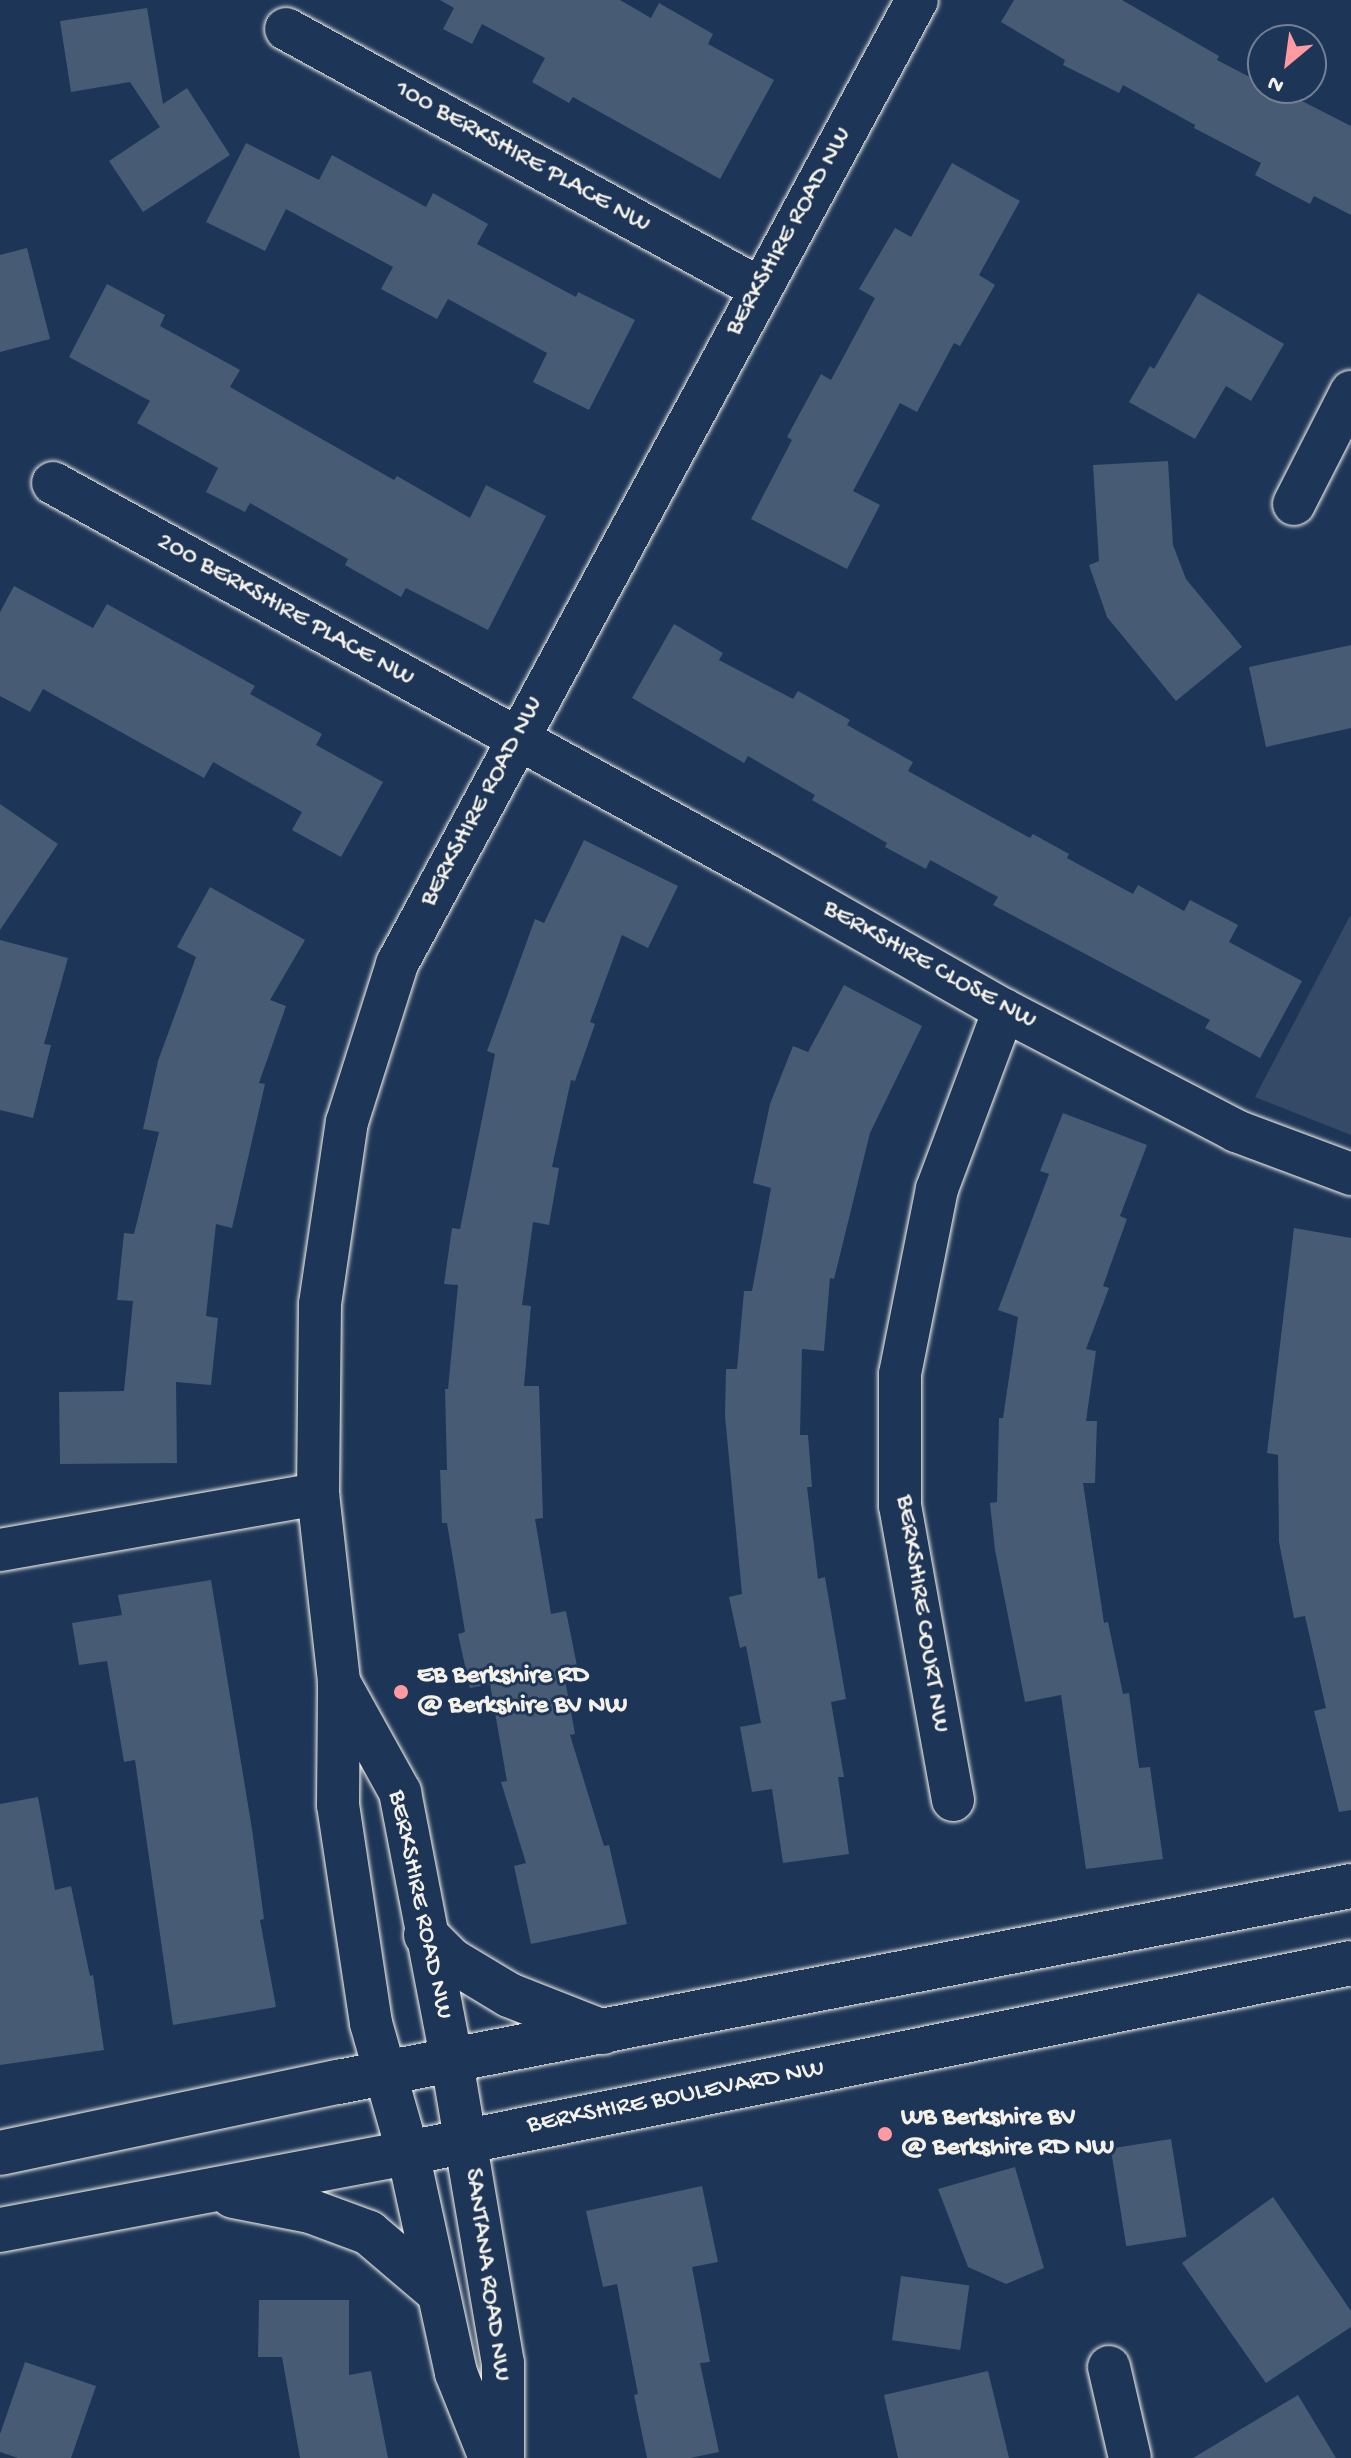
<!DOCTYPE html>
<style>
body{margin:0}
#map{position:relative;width:1351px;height:2458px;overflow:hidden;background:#1d3557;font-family:"Gochi Hand",sans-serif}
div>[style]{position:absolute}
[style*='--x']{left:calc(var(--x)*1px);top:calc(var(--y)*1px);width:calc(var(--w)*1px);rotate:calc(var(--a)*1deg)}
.green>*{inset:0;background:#354a67}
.building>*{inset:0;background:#485b74;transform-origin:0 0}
.roads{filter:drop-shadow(0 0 2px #f4f1e8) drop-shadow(0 0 2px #f4f1e8)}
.minor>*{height:42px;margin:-21px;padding:0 21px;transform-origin:21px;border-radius:21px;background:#1d3557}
.major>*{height:44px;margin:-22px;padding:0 22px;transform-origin:22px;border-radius:22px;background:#1d3557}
.dots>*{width:22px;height:22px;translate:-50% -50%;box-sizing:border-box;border:4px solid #1d3557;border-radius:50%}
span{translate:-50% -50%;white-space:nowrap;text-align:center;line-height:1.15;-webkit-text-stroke:6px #1d3557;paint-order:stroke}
.street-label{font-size:26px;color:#f4f1e8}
.poi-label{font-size:26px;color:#f4f1e8;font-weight:700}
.left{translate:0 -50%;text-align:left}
.north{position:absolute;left:1247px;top:24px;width:80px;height:80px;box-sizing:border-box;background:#1d3557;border:2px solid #738091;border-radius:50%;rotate:209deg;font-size:22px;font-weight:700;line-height:32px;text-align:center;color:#f4f1e8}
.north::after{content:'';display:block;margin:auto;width:28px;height:36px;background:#ff9aa2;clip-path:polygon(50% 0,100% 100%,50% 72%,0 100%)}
</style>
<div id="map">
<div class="green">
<div style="clip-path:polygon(1350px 916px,1351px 916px,1351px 1135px,1255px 1097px)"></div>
</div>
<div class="building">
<div style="clip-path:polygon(440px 0,620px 0,651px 18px,659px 3px,713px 34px,708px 44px,774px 80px,720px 179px,573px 97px,569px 103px,532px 82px,545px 58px,482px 24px,472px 44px,443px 29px,454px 8px)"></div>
<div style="clip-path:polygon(1014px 0,1122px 0,1219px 56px,1217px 60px,1263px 84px,1263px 88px,1271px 88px,1294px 101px,1296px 98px,1351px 126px,1351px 215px,1314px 196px,1310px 204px,1255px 175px,1261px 163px,1194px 128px,1195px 125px,1123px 85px,1119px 93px,1063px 65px,1065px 60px,1001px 22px)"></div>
<div style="clip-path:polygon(147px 8px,163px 104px,187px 88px,230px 155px,143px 212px,109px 161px,160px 127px,130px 82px,71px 92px,60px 21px)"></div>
<div style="clip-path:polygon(246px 143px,319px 180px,332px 155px,426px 207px,433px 193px,488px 224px,477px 244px,576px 297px,578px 292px,635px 320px,589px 410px,533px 382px,547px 353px,448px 299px,437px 319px,381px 289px,393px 267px,286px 209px,265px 251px,206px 222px)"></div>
<div style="clip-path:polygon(952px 163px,1020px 201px,979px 275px,995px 285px,960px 346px,954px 343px,917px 412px,900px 403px,853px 491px,880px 505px,847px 569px,751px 519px,792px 440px,787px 437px,821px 374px,831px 380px,875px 298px,859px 289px,895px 228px,911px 237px)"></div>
<div style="clip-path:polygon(27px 248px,50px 339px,0 352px,0 255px)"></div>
<div style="clip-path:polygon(107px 284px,165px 315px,160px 326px,240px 370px,230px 387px,394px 480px,397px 476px,470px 518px,486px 485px,546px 516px,488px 630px,406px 588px,401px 597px,345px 565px,348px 559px,250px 503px,245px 512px,206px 492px,218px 468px,137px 423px,150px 401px,69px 357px)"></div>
<div style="clip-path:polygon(1198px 293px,1284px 344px,1251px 401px,1226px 386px,1195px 439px,1129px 402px,1150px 366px,1154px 369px)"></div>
<div style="clip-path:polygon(1168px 461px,1173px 545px,1186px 579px,1242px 647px,1176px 701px,1107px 617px,1089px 565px,1099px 561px,1093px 465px)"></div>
<div style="clip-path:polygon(14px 586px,93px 628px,107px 604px,255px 686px,250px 694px,322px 734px,316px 745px,383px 782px,341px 857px,292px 830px,302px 812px,213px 762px,204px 778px,43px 689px,30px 712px,0 696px,0 612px)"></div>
<div style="clip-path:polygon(674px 624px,723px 653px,719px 660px,793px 699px,798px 691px,850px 720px,847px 725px,913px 762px,908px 771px,1030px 838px,1033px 834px,1069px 854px,1067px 858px,1133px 894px,1138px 885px,1184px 911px,1190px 900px,1238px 925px,1229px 942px,1302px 981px,1260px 1058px,1205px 1028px,1210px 1020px,993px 905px,998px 897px,930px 860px,926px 869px,885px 847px,887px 843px,812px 800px,815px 795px,748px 756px,744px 763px,632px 698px)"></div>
<div style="clip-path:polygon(1351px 645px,1351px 728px,1266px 747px,1249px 667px)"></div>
<div style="clip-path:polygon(0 804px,58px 844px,0 930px)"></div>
<div style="clip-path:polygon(584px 840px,678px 886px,648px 948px,622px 935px,590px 1022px,595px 1024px,575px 1081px,571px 1080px,552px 1167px,559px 1168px,549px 1225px,533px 1222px,522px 1305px,531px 1306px,524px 1386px,539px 1386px,543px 1518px,535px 1519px,551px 1614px,566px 1611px,577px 1666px,563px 1669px,575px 1734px,570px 1735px,604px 1846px,609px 1845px,627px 1924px,531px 1944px,514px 1866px,526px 1863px,501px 1782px,507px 1781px,490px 1684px,470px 1688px,458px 1634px,465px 1632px,447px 1523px,442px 1523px,440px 1470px,447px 1470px,445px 1389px,448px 1389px,458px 1285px,444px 1284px,452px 1228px,460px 1229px,495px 1054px,487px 1051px,535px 919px,544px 923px)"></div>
<div style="clip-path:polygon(210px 887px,305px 940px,270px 1000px,286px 1006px,259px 1083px,265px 1084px,232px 1228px,216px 1224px,206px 1316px,218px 1318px,211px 1385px,176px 1382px,177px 1463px,60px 1464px,59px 1392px,124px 1391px,133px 1301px,117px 1300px,124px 1233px,134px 1234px,159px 1132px,143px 1129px,158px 1061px,196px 957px,177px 947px)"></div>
<div style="clip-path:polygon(0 940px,68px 958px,44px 1044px,51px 1045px,33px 1118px,0 1110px)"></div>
<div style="clip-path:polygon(844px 985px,922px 1026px,870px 1133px,834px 1279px,830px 1278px,824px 1351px,802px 1349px,800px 1435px,808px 1435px,812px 1487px,807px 1487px,818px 1579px,825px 1577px,846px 1699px,831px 1702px,844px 1777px,838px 1777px,849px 1854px,783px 1863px,772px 1789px,752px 1792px,740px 1727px,761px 1723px,746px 1646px,740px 1648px,729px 1597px,742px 1594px,725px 1416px,726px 1369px,737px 1369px,744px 1291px,752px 1291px,771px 1188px,753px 1183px,770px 1104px,793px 1046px,808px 1052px)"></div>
<div style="clip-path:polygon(1063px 1113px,1147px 1145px,1120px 1216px,1127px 1219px,1103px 1286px,1109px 1288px,1086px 1349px,1096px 1351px,1086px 1421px,1097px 1421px,1095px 1483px,1083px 1483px,1104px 1623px,1108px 1622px,1123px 1694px,1129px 1693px,1139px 1768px,1150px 1767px,1163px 1859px,1086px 1869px,1061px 1695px,1025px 1702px,995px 1550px,990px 1503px,997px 1502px,999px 1418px,1003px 1418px,1018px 1317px,998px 1310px,1049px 1174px,1040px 1171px)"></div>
<div style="clip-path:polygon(1294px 1228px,1351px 1238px,1351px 1810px,1339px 1812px,1314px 1711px,1326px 1708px,1305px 1616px,1294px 1618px,1279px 1542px,1278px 1455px,1267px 1453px)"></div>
<div style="clip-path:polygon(211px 1580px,252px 1829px,264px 1919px,260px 1920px,276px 2007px,173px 2025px,135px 1760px,124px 1762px,107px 1661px,79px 1665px,72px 1623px,122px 1615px,118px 1595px)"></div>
<div style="clip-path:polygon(38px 1797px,55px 1890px,71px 1886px,90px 1976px,93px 1975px,104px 2050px,0 2065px,0 1804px)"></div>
<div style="left:1171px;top:2139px;width:99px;height:61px;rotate:81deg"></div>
<div style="clip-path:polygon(1015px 2167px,1044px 2268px,1006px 2284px,968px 2267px,938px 2189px)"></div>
<div style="clip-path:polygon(702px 2186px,718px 2262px,692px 2267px,710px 2362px,700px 2363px,719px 2452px,690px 2458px,647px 2458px,634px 2395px,638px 2394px,617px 2284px,603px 2287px,586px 2211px)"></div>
<div style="clip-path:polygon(1273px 2197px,1351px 2311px,1351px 2327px,1266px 2383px,1182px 2263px)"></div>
<div style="left:901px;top:2276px;width:69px;height:65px;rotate:8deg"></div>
<div style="clip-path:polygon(259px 2300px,349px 2300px,349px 2375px,371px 2371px,388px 2458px,300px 2458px,282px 2357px,258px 2357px)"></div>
<div style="clip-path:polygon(25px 2362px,96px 2386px,71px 2458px,18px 2458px,0 2452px,0 2434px)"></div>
<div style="clip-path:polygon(988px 2371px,1009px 2458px,898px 2458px,884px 2395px)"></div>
<div style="clip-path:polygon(1298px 2395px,1336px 2458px,1193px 2458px)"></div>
</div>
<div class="roads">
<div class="minor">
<div style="--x:286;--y:29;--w:539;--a:28.7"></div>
<div style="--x:53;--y:483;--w:814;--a:28.8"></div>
<div style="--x:766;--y:875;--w:274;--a:29.6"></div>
<div style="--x:1004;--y:1010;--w:262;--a:27.5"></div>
<div style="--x:1236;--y:1131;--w:123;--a:20.5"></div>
<div style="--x:1294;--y:504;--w:126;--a:-63"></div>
<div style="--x:0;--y:1550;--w:323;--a:-10"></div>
<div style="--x:339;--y:1682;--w:126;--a:61"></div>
<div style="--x:400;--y:1792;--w:275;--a:79.1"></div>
<div style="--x:452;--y:2062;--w:305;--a:80.4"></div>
<div style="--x:503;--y:2363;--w:95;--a:90"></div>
<div style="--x:953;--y:1800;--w:299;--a:-100.2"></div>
<div style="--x:900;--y:1506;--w:132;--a:-90"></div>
<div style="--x:900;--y:1374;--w:189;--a:-78.7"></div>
<div style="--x:937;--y:1189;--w:191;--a:-69.5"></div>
<div style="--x:1109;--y:2367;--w:93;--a:77"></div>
<div style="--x:490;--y:2458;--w:92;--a:-111.8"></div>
<div style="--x:456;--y:2373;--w:225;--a:-102.3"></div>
<div style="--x:408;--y:2153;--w:135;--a:-105.9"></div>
<div style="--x:371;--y:2023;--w:220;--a:-98.6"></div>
<div style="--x:338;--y:1805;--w:124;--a:-89.5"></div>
<div style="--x:339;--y:1681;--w:188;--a:-96.4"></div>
<div style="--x:318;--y:1494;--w:190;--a:-89.4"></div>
<div style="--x:320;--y:1304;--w:184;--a:-81.6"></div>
<div style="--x:347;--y:1122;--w:166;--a:-72.4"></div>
<div style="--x:397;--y:964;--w:1095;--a:-61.66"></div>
</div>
<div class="major">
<div style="--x:426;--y:1935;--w:35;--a:45"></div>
<div style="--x:451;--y:1960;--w:68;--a:31.1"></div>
<div style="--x:509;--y:1995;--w:101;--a:21.5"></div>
<div style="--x:0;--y:2153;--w:345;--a:-11.9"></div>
<div style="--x:338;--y:2082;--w:1032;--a:-10.95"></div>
<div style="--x:233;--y:2196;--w:78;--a:11"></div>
<div style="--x:310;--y:2211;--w:63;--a:20.4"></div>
<div style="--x:369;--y:2233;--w:88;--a:40.4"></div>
<div style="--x:0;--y:2230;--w:415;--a:-10.7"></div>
<div style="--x:408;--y:2153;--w:962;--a:-11.39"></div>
</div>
</div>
<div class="dots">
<div style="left:401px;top:1692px;background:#ff9aa2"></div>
<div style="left:885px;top:2134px;background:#ff9aa2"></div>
</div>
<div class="street-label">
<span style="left:522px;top:158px;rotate:29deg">100 BERKSHIRE PLACE NW</span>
<span style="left:790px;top:232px;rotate:-61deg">BERKSHIRE ROAD NW</span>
<span style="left:285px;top:611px;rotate:29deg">200 BERKSHIRE PLACE NW</span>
<span style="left:483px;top:802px;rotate:-62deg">BERKSHIRE ROAD NW</span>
<span style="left:929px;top:966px;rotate:29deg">BERKSHIRE CLOSE NW</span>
<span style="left:921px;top:1614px;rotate:81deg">BERKSHIRE COURT NW</span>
<span style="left:419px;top:1905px;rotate:78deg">BERKSHIRE ROAD NW</span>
<span style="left:676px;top:2098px;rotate:-11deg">BERKSHIRE BOULEVARD NW</span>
<span style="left:486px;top:2275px;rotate:82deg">SANTANA ROAD NW</span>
</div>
<div class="poi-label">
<span class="left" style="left:417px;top:1692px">EB Berkshire RD<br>@ Berkshire BV NW</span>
<span class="left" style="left:901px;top:2134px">WB Berkshire BV<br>@ Berkshire RD NW</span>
</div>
<div class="north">N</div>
</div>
